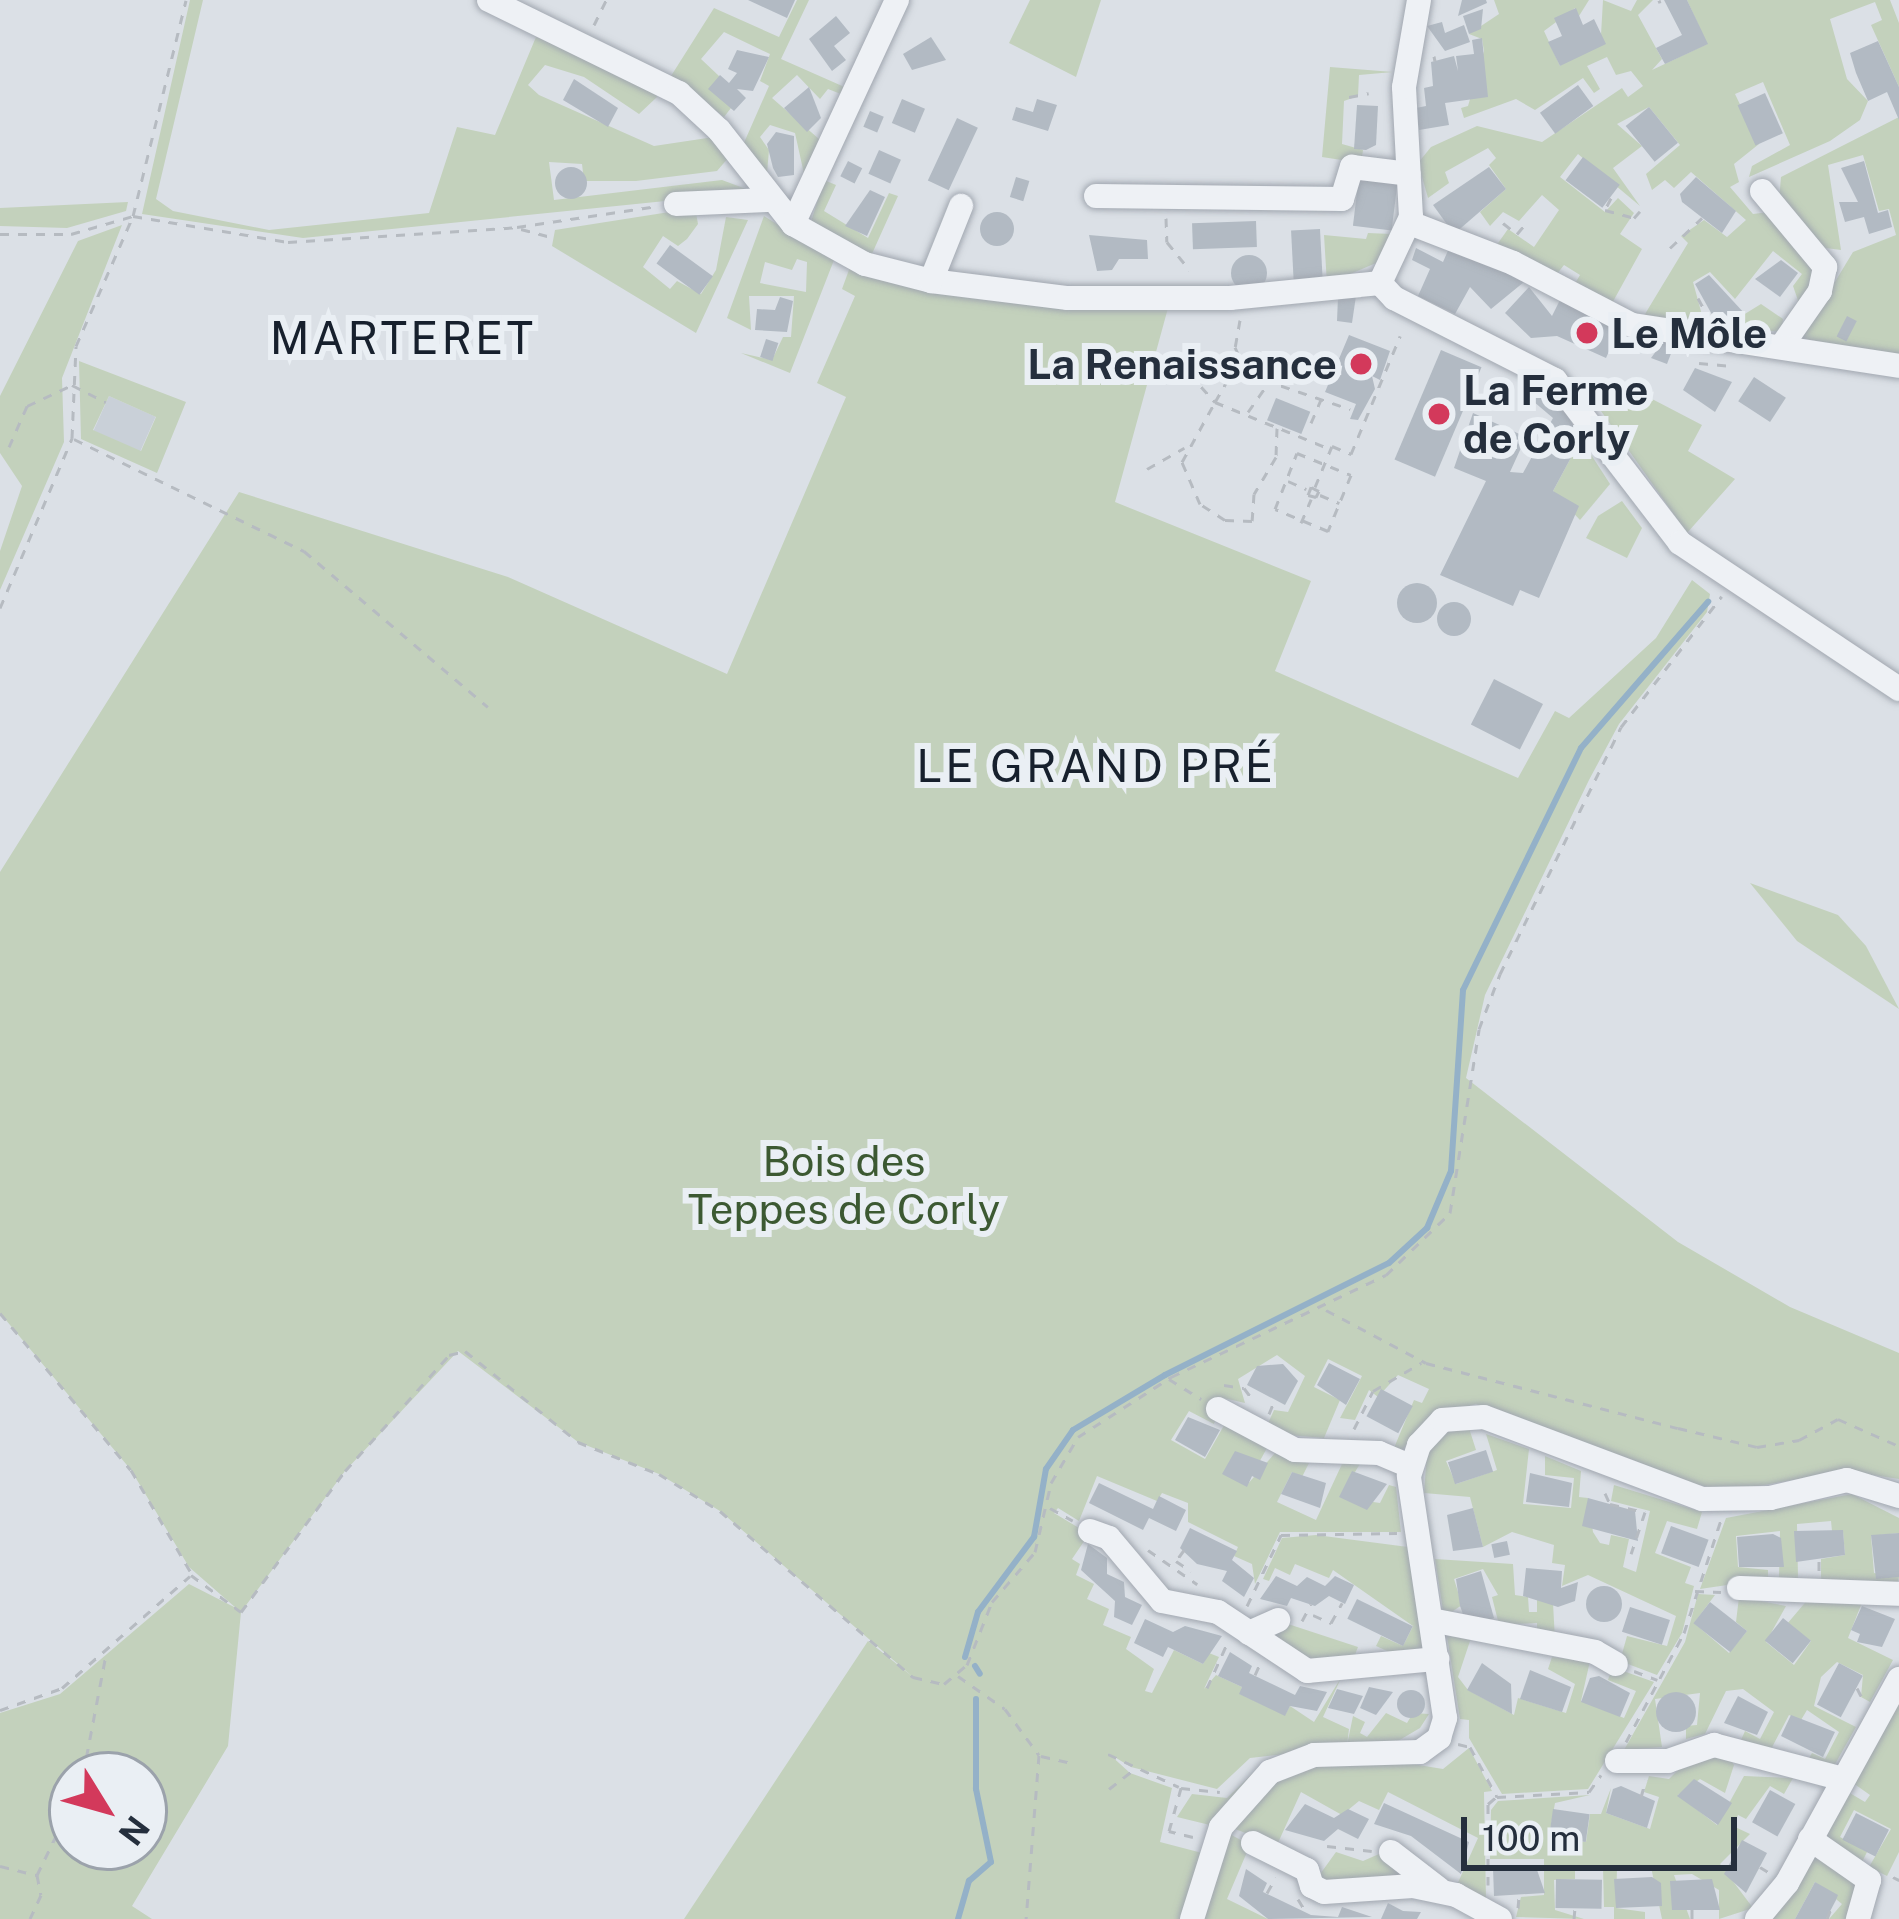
<!DOCTYPE html>
<meta charset="utf-8">
<style>
body{margin:0}
#map{position:relative;width:1899px;height:1919px;overflow:hidden;background:#dbe0e6;font-family:"Public Sans",sans-serif}
div>[style]{position:absolute}
[style*='--x']{left:calc(var(--x)*1px);top:calc(var(--y)*1px);width:calc(var(--w)*1px);rotate:calc(var(--a)*1deg)}
.built>*{inset:0;background:#c9d0d8;transform-origin:0 0}
.green>*{inset:0;background:#c3d1bc}
.stream>*{height:6px;margin:-3px;padding:0 3px;transform-origin:3px;border-radius:3px;background:#94b1c8}
.building>*{inset:0;background:#b2bac3;transform-origin:0 0}
.round{border-radius:50%}
.path>*{height:3px;margin-top:-1.5px;transform-origin:0;background:repeating-linear-gradient(90deg,#b6bbc1 0 9px,transparent 0 18px)}
.roads{filter:drop-shadow(0 0 3px #a1a7b0) drop-shadow(0 0 3px #a1a7b0)}
.minor>*{height:24px;margin:-12px;padding:0 12px;transform-origin:12px;border-radius:12px;background:#eef1f5}
.dots>*{width:33px;height:33px;translate:-50% -50%;box-sizing:border-box;border:6px solid #eaeff4;border-radius:50%}
span{translate:-50% -50%;white-space:nowrap;text-align:center;line-height:1.15;-webkit-text-stroke:12px #eaeff4;paint-order:stroke}
.poi-label{font-size:42px;color:#252f3d;font-weight:700}
.left{translate:0 -50%;text-align:left}
.right{translate:-100% -50%;text-align:right}
.park-label{font-size:42px;color:#3c5932}
.neighbourhood-label{font-size:45px;color:#17202d;letter-spacing:3px}
.north{position:absolute;left:48px;top:1751px;width:120px;height:120px;box-sizing:border-box;background:#eaeff4;border:3px solid #9ba2ab;border-radius:50%;rotate:127deg;font-size:33px;font-weight:700;line-height:48px;text-align:center;color:#252f3d}
.north::after{content:'';display:block;margin:auto;width:42px;height:54px;background:#d3395b;clip-path:polygon(50% 0,100% 100%,50% 72%,0 100%)}
.scale{position:absolute;left:1461px;top:1817px;width:276px;height:54px;box-sizing:border-box;border:6px solid #252f3d;border-top:0;padding-left:15px;font-size:36px;line-height:42px;white-space:nowrap;color:#252f3d;-webkit-text-stroke:9px #eaeff4;paint-order:stroke}
</style>
<div id="map">
<div class="built">
<div style="left:109px;top:396px;width:51px;height:38px;rotate:24deg"></div>
</div>
<div class="green">
<div style="clip-path:polygon(190px 0,203px 0,156px 199px,173px 211px,269px 230px,429px 213px,457px 127px,495px 135px,536px 37px,655px 87px,657px 97px,639px 114px,584px 77px,545px 65px,528px 85px,539px 95px,654px 146px,714px 137px,729px 157px,717px 171px,636px 181px,584px 181px,582px 164px,549px 162px,554px 200px,722px 180px,754px 192px,303px 238px,142px 214px)"></div>
<div style="clip-path:polygon(797px 0,809px 0,781px 59px,849px 89px,846px 96px,828px 89px,820px 99px,797px 75px,772px 98px,819px 139px,832px 127px,806px 183px,795px 133px,770px 125px,760px 137px,769px 150px,767px 173px,743px 145px,769px 86px,760px 81px,770px 54px,724px 32px,701px 59px,719px 76px,731px 108px,724px 117px,671px 76px,714px 8px,779px 37px)"></div>
<div style="clip-path:polygon(1030px 0,1101px 0,1076px 77px,1009px 43px)"></div>
<div style="clip-path:polygon(1494px 0,1589px 0,1579px 16px,1575px 8px,1544px 31px,1560px 66px,1601px 35px,1603px 0,1631px 11px,1637px 0,1653px 0,1638px 15px,1662px 59px,1652px 70px,1707px 44px,1687px 0,1890px 0,1899px 23px,1899px 87px,1871px 25px,1882px 20px,1875px 2px,1830px 19px,1847px 79px,1868px 101px,1860px 120px,1830px 141px,1749px 177px,1752px 166px,1790px 145px,1763px 82px,1735px 94px,1759px 144px,1734px 164px,1739px 182px,1730px 187px,1753px 214px,1769px 212px,1816px 266px,1816px 287px,1800px 306px,1793px 286px,1802px 274px,1773px 251px,1735px 299px,1710px 272px,1693px 282px,1705px 326px,1642px 319px,1688px 243px,1681px 236px,1704px 220px,1727px 237px,1746px 220px,1691px 172px,1674px 188px,1665px 180px,1652px 190px,1646px 174px,1680px 145px,1649px 107px,1617px 124px,1642px 146px,1613px 168px,1640px 206px,1578px 154px,1560px 177px,1605px 212px,1618px 198px,1634px 213px,1620px 234px,1642px 249px,1610px 307px,1571px 290px,1580px 275px,1564px 265px,1553px 279px,1496px 246px,1508px 229px,1534px 247px,1559px 210px,1542px 195px,1519px 221px,1503px 212px,1490px 226px,1480px 212px,1506px 189px,1489px 165px,1496px 158px,1488px 148px,1445px 172px,1449px 183px,1428px 198px,1418px 163px,1431px 147px,1477px 126px,1542px 142px,1622px 88px,1628px 97px,1643px 86px,1631px 71px,1616px 75px,1607px 57px,1587px 66px,1600px 89px,1594px 93px,1583px 78px,1535px 110px,1516px 99px,1464px 118px,1461px 108px,1468px 106px,1484px 51px,1482px 39px,1469px 34px,1499px 14px)"></div>
<div style="clip-path:polygon(1330px 67px,1393px 72px,1359px 75px,1358px 96px,1344px 101px,1342px 144px,1363px 150px,1361px 163px,1322px 157px)"></div>
<div style="clip-path:polygon(1899px 117px,1899px 358px,1801px 338px,1853px 252px,1896px 235px,1889px 209px,1879px 211px,1863px 155px,1828px 165px,1841px 250px,1818px 247px,1779px 201px,1781px 177px)"></div>
<div style="clip-path:polygon(824px 180px,836px 185px,824px 211px,868px 238px,889px 193px,898px 196px,871px 256px,810px 225px)"></div>
<div style="clip-path:polygon(128px 202px,126px 211px,67px 228px,0 226px,0 208px)"></div>
<div style="clip-path:polygon(695px 208px,698px 224px,687px 239px,678px 246px,663px 236px,643px 267px,670px 289px,677px 281px,701px 294px,716px 270px,726px 217px,748px 220px,696px 333px,552px 246px,555px 230px)"></div>
<div style="clip-path:polygon(evenodd,764px 216px,834px 260px,790px 373px,741px 353px,772px 360px,783px 337px,791px 337px,794px 296px,749px 296px,751px 330px,727px 318px,764px 216px,797px 259px,807px 262px,806px 292px,760px 283px,765px 262px,792px 270px,797px 259px)"></div>
<div style="clip-path:polygon(122px 225px,62px 378px,64px 442px,0 590px,0 551px,22px 486px,0 453px,0 396px,78px 241px)"></div>
<div style="clip-path:polygon(1368px 233px,1391px 234px,1376px 263px,1327px 284px,1324px 235px,1366px 239px)"></div>
<div style="clip-path:polygon(evenodd,850px 267px,1052px 307px,1168px 308px,1115px 502px,1311px 581px,1275px 671px,1518px 778px,1555px 711px,1569px 718px,1656px 638px,1692px 580px,1710px 594px,1707px 612px,1619px 724px,1589px 780px,1485px 995px,1466px 1078px,1678px 1242px,1790px 1307px,1899px 1353px,1899px 1479px,1846px 1471px,1729px 1491px,1678px 1481px,1476px 1404px,1431px 1416px,1401px 1451px,1394px 1448px,1414px 1400px,1422px 1403px,1429px 1389px,1398px 1375px,1378px 1397px,1369px 1390px,1355px 1420px,1340px 1418px,1362px 1376px,1328px 1359px,1314px 1387px,1340px 1400px,1324px 1438px,1288px 1435px,1266px 1428px,1274px 1410px,1288px 1412px,1305px 1376px,1277px 1355px,1238px 1379px,1245px 1403px,1223px 1398px,1214px 1424px,1189px 1411px,1171px 1440px,1205px 1459px,1227px 1420px,1267px 1448px,1246px 1486px,1275px 1453px,1309px 1463px,1302px 1477px,1292px 1472px,1277px 1502px,1316px 1520px,1342px 1464px,1361px 1462px,1340px 1497px,1380px 1503px,1389px 1485px,1396px 1487px,1401px 1532px,1280px 1532px,1255px 1584px,1252px 1564px,1234px 1556px,1238px 1547px,1188px 1522px,1188px 1503px,1162px 1493px,1157px 1501px,1097px 1476px,1079px 1521px,1058px 1508px,1054px 1513px,1089px 1534px,1072px 1559px,1080px 1564px,1076px 1575px,1094px 1584px,1087px 1599px,1109px 1609px,1103px 1625px,1131px 1637px,1126px 1649px,1154px 1669px,1145px 1691px,1152px 1693px,1174px 1650px,1203px 1664px,1209px 1653px,1219px 1657px,1204px 1689px,1216px 1675px,1242px 1687px,1240px 1694px,1285px 1715px,1290px 1706px,1314px 1722px,1342px 1676px,1323px 1717px,1349px 1729px,1347px 1745px,1353px 1716px,1365px 1722px,1360px 1733px,1367px 1737px,1386px 1713px,1407px 1723px,1413px 1713px,1429px 1714px,1420px 1728px,1398px 1741px,1250px 1758px,1217px 1789px,1131px 1767px,1108px 1753px,1130px 1773px,1172px 1788px,1160px 1842px,1206px 1854px,1188px 1919px,684px 1919px,868px 1641px,913px 1677px,720px 1511px,659px 1474px,578px 1442px,458px 1351px,345px 1471px,241px 1612px,228px 1746px,132px 1906px,152px 1919px,0 1919px,0 1713px,60px 1694px,189px 1584px,236px 1608px,189px 1567px,131px 1470px,0 1313px,0 872px,239px 492px,508px 577px,727px 674px,846px 397px,817px 383px,855px 296px,842px 289px,850px 267px,72px 1775px,144px 1775px,144px 1847px,72px 1847px,72px 1775px)"></div>
<div style="clip-path:polygon(1761px 304px,1783px 319px,1782px 332px,1722px 328px)"></div>
<div style="clip-path:polygon(evenodd,79px 361px,186px 402px,157px 473px,81px 439px,79px 361px,109px 396px,156px 417px,141px 451px,93px 430px,109px 396px)"></div>
<div style="clip-path:polygon(1577px 377px,1654px 400px,1702px 425px,1688px 451px,1735px 479px,1687px 533px)"></div>
<div style="clip-path:polygon(1581px 439px,1610px 484px,1580px 520px,1553px 491px)"></div>
<div style="clip-path:polygon(1622px 501px,1642px 528px,1627px 558px,1586px 538px,1598px 516px)"></div>
<div style="clip-path:polygon(1750px 883px,1838px 915px,1866px 946px,1899px 1009px,1797px 941px)"></div>
<div style="clip-path:polygon(1469px 1428px,1476px 1450px,1446px 1461px,1456px 1484px,1497px 1470px,1486px 1434px,1529px 1449px,1523px 1504px,1571px 1508px,1574px 1478px,1545px 1475px,1545px 1456px,1581px 1471px,1579px 1497px,1588px 1498px,1593px 1532px,1600px 1543px,1609px 1545px,1611px 1535px,1629px 1539px,1623px 1567px,1636px 1572px,1650px 1511px,1611px 1501px,1614px 1485px,1702px 1512px,1697px 1529px,1667px 1521px,1655px 1553px,1691px 1567px,1685px 1583px,1694px 1586px,1682px 1633px,1657px 1675px,1620px 1661px,1627px 1636px,1667px 1646px,1676px 1616px,1588px 1575px,1562px 1586px,1565px 1565px,1552px 1563px,1554px 1545px,1512px 1532px,1483px 1547px,1470px 1497px,1424px 1493px,1427px 1453px,1449px 1431px)"></div>
<div style="clip-path:polygon(1852px 1494px,1899px 1518px,1899px 1533px,1871px 1536px,1874px 1573px,1899px 1577px,1896px 1587px,1821px 1581px,1821px 1559px,1845px 1555px,1843px 1531px,1832px 1531px,1831px 1521px,1797px 1524px,1798px 1578px,1779px 1578px,1780px 1531px,1736px 1536px,1738px 1567px,1768px 1570px,1768px 1579px,1700px 1589px,1726px 1518px)"></div>
<div style="clip-path:polygon(1316px 1535px,1408px 1547px,1423px 1651px,1398px 1656px,1376px 1646px,1381px 1636px,1403px 1646px,1413px 1626px,1333px 1570px,1329px 1578px,1295px 1564px,1290px 1575px,1275px 1568px,1269px 1581px,1263px 1579px,1282px 1538px)"></div>
<div style="clip-path:polygon(1435px 1559px,1513px 1564px,1515px 1595px,1528px 1597px,1529px 1612px,1537px 1612px,1537px 1598px,1553px 1603px,1555px 1640px,1537px 1637px,1537px 1623px,1499px 1625px,1492px 1597px,1498px 1595px,1483px 1569px,1454px 1579px,1462px 1605px,1444px 1617px)"></div>
<div style="clip-path:polygon(1698px 1594px,1715px 1595px,1694px 1623px,1729px 1653px,1747px 1631px,1736px 1622px,1739px 1597px,1786px 1606px,1766px 1642px,1794px 1665px,1811px 1641px,1787px 1624px,1809px 1598px,1863px 1600px,1848px 1638px,1893px 1660px,1870px 1702px,1861px 1697px,1863px 1675px,1837px 1662px,1821px 1677px,1814px 1706px,1856px 1727px,1834px 1766px,1805px 1765px,1812px 1753px,1825px 1759px,1839px 1732px,1807px 1710px,1801px 1720px,1789px 1715px,1769px 1753px,1741px 1740px,1745px 1731px,1760px 1739px,1774px 1712px,1743px 1689px,1726px 1691px,1705px 1734px,1686px 1739px,1686px 1726px,1697px 1725px,1700px 1693px,1655px 1699px,1662px 1747px,1624px 1750px,1685px 1642px)"></div>
<div style="clip-path:polygon(1285px 1623px,1358px 1647px,1353px 1660px,1316px 1663px,1272px 1641px,1276px 1626px)"></div>
<div style="clip-path:polygon(1447px 1636px,1471px 1638px,1458px 1677px,1468px 1690px,1514px 1715px,1518px 1698px,1566px 1713px,1575px 1684px,1548px 1669px,1552px 1657px,1590px 1661px,1581px 1701px,1624px 1718px,1636px 1691px,1608px 1680px,1612px 1667px,1654px 1682px,1588px 1789px,1502px 1794px,1469px 1738px,1469px 1720px,1460px 1719px)"></div>
<div style="clip-path:polygon(1899px 1698px,1899px 1852px,1887px 1876px,1869px 1867px,1891px 1829px,1854px 1810px,1840px 1837px,1867px 1852px,1862px 1862px,1822px 1837px,1848px 1792px,1865px 1802px,1870px 1795px,1853px 1783px)"></div>
<div style="clip-path:polygon(1469px 1748px,1492px 1791px,1484px 1792px,1486px 1899px,1456px 1887px,1478px 1838px,1388px 1792px,1379px 1810px,1359px 1801px,1342px 1815px,1301px 1792px,1277px 1845px,1227px 1826px,1292px 1765px,1394px 1761px,1443px 1769px)"></div>
<div style="clip-path:polygon(1693px 1755px,1730px 1758px,1734px 1765px,1725px 1793px,1700px 1779px,1678px 1795px,1717px 1825px,1744px 1776px,1793px 1778px,1784px 1794px,1770px 1786px,1746px 1819px,1738px 1815px,1733px 1826px,1750px 1834px,1720px 1864px,1753px 1908px,1719px 1919px,1719px 1890px,1692px 1874px,1674px 1875px,1690px 1919px,1662px 1919px,1651px 1867px,1617px 1868px,1616px 1908px,1645px 1912px,1645px 1919px,1614px 1919px,1614px 1907px,1604px 1907px,1603px 1868px,1575px 1868px,1575px 1879px,1554px 1880px,1555px 1910px,1584px 1919px,1516px 1917px,1521px 1897px,1544px 1895px,1544px 1859px,1490px 1859px,1491px 1810px,1498px 1801px,1590px 1795px,1555px 1803px,1549px 1836px,1586px 1842px,1590px 1814px,1601px 1814px,1611px 1788px,1606px 1813px,1650px 1829px,1659px 1797px,1644px 1792px,1649px 1776px,1669px 1779px)"></div>
<div style="clip-path:polygon(1260px 1766px,1214px 1826px,1177px 1817px,1192px 1794px,1227px 1798px)"></div>
<div style="clip-path:polygon(1224px 1831px,1250px 1845px,1227px 1899px,1268px 1919px,1196px 1919px)"></div>
<div style="clip-path:polygon(1815px 1850px,1857px 1880px,1850px 1919px,1829px 1919px,1842px 1904px,1815px 1882px,1795px 1919px,1771px 1919px)"></div>
<div style="clip-path:polygon(1336px 1852px,1363px 1861px,1379px 1854px,1406px 1877px,1344px 1886px,1318px 1877px)"></div>
</div>
<div class="stream">
<div style="--x:965;--y:1657;--w:47;--a:-73.9"></div>
<div style="--x:978;--y:1612;--w:94;--a:-53.3"></div>
<div style="--x:1034;--y:1537;--w:69;--a:-80"></div>
<div style="--x:1046;--y:1469;--w:47;--a:-55.3"></div>
<div style="--x:1073;--y:1430;--w:107;--a:-30.9"></div>
<div style="--x:1165;--y:1375;--w:250;--a:-26.6"></div>
<div style="--x:1389;--y:1263;--w:52;--a:-42.6"></div>
<div style="--x:1427;--y:1228;--w:62;--a:-67.2"></div>
<div style="--x:1451;--y:1171;--w:181;--a:-86.2"></div>
<div style="--x:1463;--y:990;--w:269;--a:-64"></div>
<div style="--x:1581;--y:748;--w:194;--a:-49"></div>
<div style="--x:975;--y:1666;--w:9;--a:58"></div>
<div style="--x:958;--y:1919;--w:40;--a:-74"></div>
<div style="--x:969;--y:1881;--w:29;--a:-41"></div>
<div style="--x:991;--y:1862;--w:75;--a:-101.6"></div>
<div style="--x:976;--y:1789;--w:90;--a:-90"></div>
</div>
<div class="building">
<div style="clip-path:polygon(748px 0,795px 0,787px 18px)"></div>
<div style="clip-path:polygon(1462px 0,1486px 0,1487px 3px,1458px 16px)"></div>
<div style="clip-path:polygon(1664px 0,1687px 0,1708px 44px,1665px 64px,1656px 48px,1682px 35px)"></div>
<div style="clip-path:polygon(1576px 8px,1583px 25px,1594px 19px,1606px 44px,1560px 66px,1548px 42px,1562px 36px,1554px 18px)"></div>
<div style="clip-path:polygon(1483px 9px,1481px 29px,1469px 34px,1463px 16px)"></div>
<div style="clip-path:polygon(836px 16px,850px 33px,834px 46px,846px 60px,832px 71px,809px 39px)"></div>
<div style="clip-path:polygon(1442px 22px,1445px 33px,1464px 25px,1470px 42px,1445px 51px,1427px 26px)"></div>
<div style="clip-path:polygon(931px 37px,946px 60px,912px 70px,903px 54px)"></div>
<div style="clip-path:polygon(1482px 38px,1488px 97px,1445px 103px,1449px 125px,1419px 130px,1416px 108px,1426px 106px,1424px 88px,1433px 86px,1431px 62px,1454px 56px,1458px 71px,1456px 56px,1474px 54px,1472px 40px)"></div>
<div style="clip-path:polygon(1878px 41px,1899px 87px,1899px 120px,1887px 92px,1868px 101px,1856px 73px,1850px 53px)"></div>
<div style="clip-path:polygon(737px 50px,769px 57px,753px 91px,737px 89px,746px 98px,734px 111px,708px 89px,720px 75px,729px 83px,737px 73px,728px 69px)"></div>
<div style="clip-path:polygon(574px 79px,618px 108px,608px 127px,563px 100px)"></div>
<div style="left:1578px;top:85px;width:26px;height:47px;rotate:54deg"></div>
<div style="clip-path:polygon(809px 87px,821px 118px,807px 132px,784px 108px)"></div>
<div style="left:1765px;top:93px;width:44px;height:30px;rotate:66deg"></div>
<div style="left:902px;top:99px;width:25px;height:26px;rotate:23deg"></div>
<div style="clip-path:polygon(1037px 99px,1057px 105px,1048px 131px,1012px 120px,1016px 107px,1033px 112px)"></div>
<div style="clip-path:polygon(1357px 105px,1378px 106px,1376px 145px,1366px 150px,1354px 149px)"></div>
<div style="left:1649px;top:107px;width:46px;height:30px;rotate:51deg"></div>
<div style="left:870px;top:111px;width:15px;height:17px;rotate:23deg"></div>
<div style="left:957px;top:118px;width:23px;height:69px;rotate:25deg"></div>
<div style="clip-path:polygon(776px 132px,794px 136px,794px 175px,778px 177px,773px 168px,767px 144px)"></div>
<div style="left:879px;top:150px;width:24px;height:26px;rotate:24deg"></div>
<div style="left:1583px;top:157px;width:46px;height:29px;rotate:37deg"></div>
<div style="left:848px;top:161px;width:16px;height:17px;rotate:27deg"></div>
<div style="clip-path:polygon(1864px 161px,1878px 213px,1888px 210px,1892px 227px,1869px 234px,1864px 217px,1845px 222px,1839px 202px,1858px 202px,1841px 168px)"></div>
<div class="round" style="left:555px;top:167px;width:32px;height:32px"></div>
<div style="clip-path:polygon(1489px 167px,1506px 189px,1454px 234px,1433px 205px)"></div>
<div style="left:1359px;top:176px;width:39px;height:50px;rotate:7deg"></div>
<div style="left:1016px;top:177px;width:14px;height:21px;rotate:17deg"></div>
<div style="clip-path:polygon(1696px 177px,1736px 211px,1722px 233px,1682px 202px,1680px 194px)"></div>
<div style="clip-path:polygon(870px 190px,885px 197px,867px 236px,845px 226px)"></div>
<div class="round" style="left:980px;top:212px;width:34px;height:34px"></div>
<div style="left:1256px;top:221px;width:26px;height:64px;rotate:88deg"></div>
<div style="left:1320px;top:229px;width:55px;height:29px;rotate:87deg"></div>
<div style="clip-path:polygon(1089px 235px,1147px 240px,1148px 259px,1119px 259px,1112px 270px,1097px 271px)"></div>
<div style="left:670px;top:245px;width:53px;height:23px;rotate:36deg"></div>
<div style="clip-path:polygon(1450px 246px,1524px 282px,1491px 309px,1470px 287px,1455px 314px,1418px 296px,1430px 269px,1412px 260px,1416px 248px,1443px 262px)"></div>
<div class="round" style="left:1231px;top:255px;width:36px;height:36px"></div>
<div style="clip-path:polygon(1781px 260px,1798px 273px,1780px 297px,1755px 279px)"></div>
<div style="clip-path:polygon(1709px 275px,1745px 314px,1720px 329px,1695px 284px)"></div>
<div style="clip-path:polygon(1529px 287px,1552px 316px,1561px 298px,1618px 331px,1606px 358px,1557px 336px,1531px 338px,1505px 313px)"></div>
<div style="clip-path:polygon(1356px 296px,1352px 323px,1337px 321px,1338px 297px)"></div>
<div style="clip-path:polygon(780px 297px,793px 301px,787px 332px,755px 330px,757px 309px,775px 310px)"></div>
<div style="left:1847px;top:316px;width:11px;height:23px;rotate:27deg"></div>
<div style="clip-path:polygon(1349px 335px,1390px 351px,1380px 380px,1372px 376px,1375px 389px,1358px 420px,1350px 419px,1356px 404px,1325px 392px)"></div>
<div style="left:766px;top:339px;width:13px;height:19px;rotate:18deg"></div>
<div style="clip-path:polygon(1665px 339px,1675px 343px,1667px 364px,1651px 358px)"></div>
<div style="left:1441px;top:350px;width:44px;height:119px;rotate:23deg"></div>
<div style="clip-path:polygon(1695px 368px,1732px 382px,1715px 412px,1683px 390px)"></div>
<div style="left:1754px;top:377px;width:38px;height:29px;rotate:33deg"></div>
<div style="clip-path:polygon(1537px 384px,1561px 404px,1581px 439px,1553px 491px,1579px 506px,1539px 598px,1520px 590px,1513px 606px,1440px 575px,1486px 481px,1454px 468px,1473px 413px,1526px 437px,1510px 472px,1523px 473px,1553px 418px,1527px 396px)"></div>
<div style="left:1276px;top:398px;width:37px;height:24px;rotate:22deg"></div>
<div class="round" style="left:1397px;top:583px;width:40px;height:40px"></div>
<div class="round" style="left:1437px;top:602px;width:34px;height:34px"></div>
<div style="left:1494px;top:679px;width:55px;height:51px;rotate:27deg"></div>
<div style="clip-path:polygon(1329px 1363px,1360px 1379px,1346px 1405px,1317px 1385px)"></div>
<div style="clip-path:polygon(1283px 1364px,1298px 1381px,1285px 1405px,1247px 1385px,1257px 1366px)"></div>
<div style="left:1381px;top:1389px;width:36px;height:31px;rotate:28deg"></div>
<div style="clip-path:polygon(1188px 1417px,1220px 1430px,1205px 1457px,1175px 1440px)"></div>
<div style="left:1486px;top:1450px;width:23px;height:40px;rotate:72deg"></div>
<div style="clip-path:polygon(1235px 1451px,1268px 1463px,1260px 1480px,1252px 1476px,1247px 1487px,1222px 1474px)"></div>
<div style="clip-path:polygon(1352px 1471px,1387px 1484px,1367px 1510px,1339px 1497px)"></div>
<div style="clip-path:polygon(1292px 1472px,1326px 1483px,1320px 1508px,1281px 1494px)"></div>
<div style="clip-path:polygon(1530px 1473px,1572px 1483px,1569px 1507px,1526px 1502px)"></div>
<div style="clip-path:polygon(1099px 1483px,1153px 1509px,1159px 1496px,1186px 1510px,1176px 1531px,1149px 1518px,1143px 1530px,1089px 1503px)"></div>
<div style="clip-path:polygon(1588px 1498px,1635px 1511px,1638px 1541px,1582px 1526px)"></div>
<div style="clip-path:polygon(1473px 1508px,1483px 1547px,1453px 1551px,1447px 1515px)"></div>
<div style="left:1671px;top:1526px;width:40px;height:29px;rotate:20deg"></div>
<div style="clip-path:polygon(1190px 1528px,1237px 1551px,1232px 1560px,1254px 1578px,1244px 1597px,1222px 1581px,1227px 1571px,1197px 1564px,1180px 1548px)"></div>
<div style="clip-path:polygon(1843px 1530px,1845px 1555px,1796px 1562px,1794px 1531px)"></div>
<div style="clip-path:polygon(1899px 1533px,1899px 1577px,1876px 1579px,1871px 1535px)"></div>
<div style="clip-path:polygon(1773px 1534px,1781px 1538px,1784px 1567px,1739px 1567px,1737px 1537px)"></div>
<div style="left:1507px;top:1541px;width:14px;height:16px;rotate:78deg"></div>
<div style="clip-path:polygon(1088px 1544px,1107px 1558px,1107px 1574px,1124px 1582px,1125px 1597px,1142px 1605px,1132px 1625px,1114px 1617px,1115px 1601px,1081px 1570px)"></div>
<div style="clip-path:polygon(1526px 1568px,1562px 1571px,1561px 1588px,1578px 1582px,1575px 1601px,1558px 1607px,1523px 1596px)"></div>
<div style="clip-path:polygon(1481px 1571px,1494px 1618px,1490px 1620px,1463px 1614px,1460px 1606px,1456px 1579px)"></div>
<div style="clip-path:polygon(1276px 1576px,1297px 1586px,1307px 1577px,1325px 1586px,1335px 1576px,1354px 1585px,1345px 1604px,1329px 1596px,1315px 1606px,1291px 1598px,1287px 1606px,1260px 1599px)"></div>
<div class="round" style="left:1586px;top:1586px;width:36px;height:36px"></div>
<div style="left:1357px;top:1599px;width:62px;height:22px;rotate:26deg"></div>
<div style="left:1710px;top:1602px;width:47px;height:27px;rotate:38deg"></div>
<div style="clip-path:polygon(1862px 1606px,1895px 1619px,1882px 1647px,1857px 1642px,1860px 1634px,1851px 1630px)"></div>
<div style="left:1630px;top:1607px;width:42px;height:26px;rotate:18deg"></div>
<div style="left:1783px;top:1618px;width:36px;height:29px;rotate:39deg"></div>
<div style="clip-path:polygon(1145px 1619px,1173px 1632px,1185px 1626px,1222px 1636px,1203px 1664px,1168px 1647px,1163px 1657px,1134px 1643px)"></div>
<div style="clip-path:polygon(1230px 1652px,1252px 1666px,1249px 1673px,1295px 1695px,1300px 1686px,1327px 1692px,1317px 1711px,1290px 1706px,1285px 1716px,1239px 1694px,1242px 1687px,1218px 1676px)"></div>
<div style="clip-path:polygon(1482px 1663px,1511px 1684px,1512px 1714px,1467px 1690px)"></div>
<div style="left:1839px;top:1663px;width:27px;height:47px;rotate:28deg"></div>
<div style="clip-path:polygon(1530px 1670px,1571px 1687px,1562px 1712px,1520px 1699px)"></div>
<div style="clip-path:polygon(1599px 1676px,1630px 1693px,1620px 1717px,1581px 1702px,1590px 1678px)"></div>
<div style="clip-path:polygon(1369px 1687px,1393px 1692px,1376px 1715px,1360px 1708px)"></div>
<div style="clip-path:polygon(1337px 1689px,1363px 1696px,1354px 1714px,1328px 1708px)"></div>
<div class="round" style="left:1397px;top:1690px;width:28px;height:28px"></div>
<div class="round" style="left:1656px;top:1692px;width:40px;height:40px"></div>
<div style="clip-path:polygon(1738px 1696px,1768px 1712px,1757px 1735px,1724px 1723px)"></div>
<div style="clip-path:polygon(1791px 1715px,1835px 1732px,1823px 1757px,1781px 1736px)"></div>
<div style="clip-path:polygon(1694px 1779px,1732px 1803px,1718px 1825px,1677px 1796px)"></div>
<div style="clip-path:polygon(1621px 1786px,1655px 1801px,1647px 1828px,1606px 1813px,1613px 1789px)"></div>
<div style="left:1770px;top:1790px;width:29px;height:37px;rotate:29deg"></div>
<div style="clip-path:polygon(1384px 1803px,1469px 1842px,1461px 1874px,1411px 1836px,1374px 1824px)"></div>
<div style="clip-path:polygon(1305px 1804px,1334px 1818px,1348px 1809px,1369px 1819px,1358px 1839px,1338px 1829px,1324px 1841px,1285px 1830px)"></div>
<div style="left:1553px;top:1809px;width:37px;height:28px;rotate:8deg"></div>
<div style="left:1856px;top:1813px;width:37px;height:30px;rotate:27deg"></div>
<div style="clip-path:polygon(1742px 1840px,1767px 1853px,1746px 1893px,1724px 1874px)"></div>
<div style="clip-path:polygon(1536px 1867px,1545px 1893px,1494px 1896px,1493px 1868px)"></div>
<div style="clip-path:polygon(1246px 1869px,1267px 1883px,1263px 1892px,1311px 1915px,1338px 1917px,1342px 1907px,1372px 1917px,1268px 1919px,1239px 1896px)"></div>
<div style="clip-path:polygon(1652px 1877px,1661px 1883px,1662px 1906px,1616px 1908px,1614px 1879px)"></div>
<div style="left:1556px;top:1879px;width:46px;height:29px;rotate:1deg"></div>
<div style="clip-path:polygon(1712px 1879px,1720px 1910px,1672px 1910px,1670px 1881px)"></div>
<div style="clip-path:polygon(1815px 1882px,1838px 1895px,1836px 1900px,1826px 1919px,1795px 1919px)"></div>
<div style="clip-path:polygon(1388px 1903px,1403px 1911px,1421px 1912px,1417px 1919px,1381px 1919px)"></div>
</div>
<div class="path">
<div style="--x:1659;--y:0;--w:3;--a:72"></div>
<div style="--x:594;--y:25;--w:28;--a:-64"></div>
<div style="--x:1434;--y:56;--w:5;--a:79"></div>
<div style="--x:1349;--y:97;--w:20;--a:-11"></div>
<div style="--x:1611;--y:198;--w:13;--a:117"></div>
<div style="--x:1605;--y:210;--w:30;--a:15"></div>
<div style="--x:1634;--y:218;--w:9;--a:-49"></div>
<div style="--x:1166;--y:218;--w:24;--a:88"></div>
<div style="--x:1167;--y:242;--w:36;--a:51"></div>
<div style="--x:1503;--y:223;--w:18;--a:38"></div>
<div style="--x:1517;--y:234;--w:17;--a:-50"></div>
<div style="--x:521;--y:229;--w:34;--a:15"></div>
<div style="--x:0;--y:234;--w:71;--a:0"></div>
<div style="--x:71;--y:234;--w:65;--a:-16.2"></div>
<div style="--x:133;--y:216;--w:157;--a:9.5"></div>
<div style="--x:288;--y:242;--w:229;--a:-3.7"></div>
<div style="--x:517;--y:227;--w:142;--a:-8.5"></div>
<div style="--x:1670;--y:248;--w:44;--a:-43.2"></div>
<div style="--x:1698;--y:298;--w:19;--a:62"></div>
<div style="--x:1240;--y:320;--w:27;--a:100"></div>
<div style="--x:1235;--y:347;--w:30;--a:66"></div>
<div style="--x:1247;--y:374;--w:109;--a:18.8"></div>
<div style="--x:1177;--y:360;--w:57;--a:47.9"></div>
<div style="--x:1215;--y:402;--w:24;--a:-60"></div>
<div style="--x:1227;--y:381;--w:20;--a:-20"></div>
<div style="--x:1699;--y:363;--w:36;--a:5"></div>
<div style="--x:1248;--y:412;--w:32;--a:-55"></div>
<div style="--x:1311;--y:423;--w:25;--a:-67"></div>
<div style="--x:1277;--y:428;--w:29;--a:92"></div>
<div style="--x:1276;--y:457;--w:43;--a:120.7"></div>
<div style="--x:1254;--y:494;--w:27;--a:94"></div>
<div style="--x:1252;--y:521;--w:27;--a:-178"></div>
<div style="--x:1225;--y:520;--w:30;--a:-147"></div>
<div style="--x:1200;--y:504;--w:46;--a:-113.2"></div>
<div style="--x:1182;--y:462;--w:68;--a:-61.2"></div>
<div style="--x:1215;--y:402;--w:124;--a:22.2"></div>
<div style="--x:74;--y:439;--w:256;--a:26"></div>
<div style="--x:304;--y:551;--w:241;--a:40.3"></div>
<div style="--x:9;--y:447;--w:45;--a:-66.3"></div>
<div style="--x:27;--y:406;--w:50;--a:-25"></div>
<div style="--x:72;--y:385;--w:38;--a:27"></div>
<div style="--x:1297;--y:453;--w:58;--a:22.2"></div>
<div style="--x:1351;--y:475;--w:61;--a:112.3"></div>
<div style="--x:1328;--y:531;--w:57;--a:-157.5"></div>
<div style="--x:1275;--y:509;--w:60;--a:-68.6"></div>
<div style="--x:1147;--y:469;--w:43;--a:-29.6"></div>
<div style="--x:1288;--y:481;--w:20;--a:24"></div>
<div style="--x:1311;--y:487;--w:9;--a:27"></div>
<div style="--x:1319;--y:491;--w:7;--a:117"></div>
<div style="--x:1316;--y:497;--w:8;--a:-166"></div>
<div style="--x:1308;--y:495;--w:9;--a:-69"></div>
<div style="--x:1315;--y:487;--w:44;--a:-67.5"></div>
<div style="--x:1332;--y:446;--w:21;--a:23"></div>
<div style="--x:1351;--y:454;--w:128;--a:-67.4"></div>
<div style="--x:1320;--y:495;--w:21;--a:23"></div>
<div style="--x:1301;--y:523;--w:26;--a:-67"></div>
<div style="--x:0;--y:608;--w:185;--a:-67"></div>
<div style="--x:72;--y:438;--w:92;--a:-87.5"></div>
<div style="--x:76;--y:346;--w:142;--a:-66.3"></div>
<div style="--x:133;--y:216;--w:222;--a:-76.2"></div>
<div style="--x:1326;--y:1310;--w:113;--a:27.9"></div>
<div style="--x:1426;--y:1363;--w:260;--a:14.5"></div>
<div style="--x:1678;--y:1428;--w:81;--a:13.5"></div>
<div style="--x:1757;--y:1447;--w:43;--a:-9.5"></div>
<div style="--x:1799;--y:1440;--w:44;--a:-28.3"></div>
<div style="--x:1838;--y:1419;--w:67;--a:23.9"></div>
<div style="--x:0;--y:1313;--w:204;--a:50.2"></div>
<div style="--x:131;--y:1470;--w:117;--a:59.7"></div>
<div style="--x:1169;--y:1379;--w:38;--a:32"></div>
<div style="--x:1224;--y:1385;--w:20;--a:9"></div>
<div style="--x:1244;--y:1388;--w:15;--a:53"></div>
<div style="--x:1269;--y:1414;--w:16;--a:-68"></div>
<div style="--x:1354;--y:1429;--w:42;--a:-63.4"></div>
<div style="--x:1373;--y:1391;--w:56;--a:-30.3"></div>
<div style="--x:1605;--y:1493;--w:12;--a:66"></div>
<div style="--x:1610;--y:1504;--w:36;--a:13"></div>
<div style="--x:1645;--y:1512;--w:44;--a:108.4"></div>
<div style="--x:1050;--y:1508;--w:26;--a:29"></div>
<div style="--x:1148;--y:1550;--w:60;--a:34.8"></div>
<div style="--x:1184;--y:1550;--w:14;--a:126"></div>
<div style="--x:1176;--y:1561;--w:18;--a:34"></div>
<div style="--x:1819;--y:1571;--w:13;--a:-90"></div>
<div style="--x:191;--y:1575;--w:62;--a:36.5"></div>
<div style="--x:241;--y:1612;--w:175;--a:-53.6"></div>
<div style="--x:345;--y:1471;--w:156;--a:-48.1"></div>
<div style="--x:449;--y:1355;--w:16;--a:-14"></div>
<div style="--x:465;--y:1351;--w:145;--a:38.8"></div>
<div style="--x:578;--y:1442;--w:87;--a:21.6"></div>
<div style="--x:659;--y:1474;--w:71;--a:31.2"></div>
<div style="--x:720;--y:1511;--w:255;--a:40.7"></div>
<div style="--x:913;--y:1677;--w:32;--a:13"></div>
<div style="--x:944;--y:1684;--w:30;--a:-40"></div>
<div style="--x:967;--y:1665;--w:68;--a:-68.4"></div>
<div style="--x:992;--y:1602;--w:66;--a:-49.3"></div>
<div style="--x:1035;--y:1552;--w:71;--a:-76.9"></div>
<div style="--x:1051;--y:1483;--w:53;--a:-59.6"></div>
<div style="--x:1078;--y:1437;--w:111;--a:-32.8"></div>
<div style="--x:1171;--y:1377;--w:238;--a:-25.4"></div>
<div style="--x:1386;--y:1275;--w:89;--a:-44.1"></div>
<div style="--x:1450;--y:1213;--w:186;--a:-81"></div>
<div style="--x:1479;--y:1029;--w:59;--a:-69.1"></div>
<div style="--x:1500;--y:974;--w:275;--a:-63.9"></div>
<div style="--x:1621;--y:727;--w:165;--a:-52.4"></div>
<div style="--x:1695;--y:1591;--w:26;--a:2"></div>
<div style="--x:1247;--y:1606;--w:79;--a:-64.4"></div>
<div style="--x:1281;--y:1535;--w:116;--a:-1"></div>
<div style="--x:1313;--y:1615;--w:20;--a:24"></div>
<div style="--x:1331;--y:1623;--w:23;--a:-61"></div>
<div style="--x:1302;--y:1621;--w:19;--a:-62"></div>
<div style="--x:1634;--y:1671;--w:25;--a:21"></div>
<div style="--x:1255;--y:1675;--w:10;--a:-66"></div>
<div style="--x:958;--y:1676;--w:57;--a:35.1"></div>
<div style="--x:1005;--y:1709;--w:57;--a:53.5"></div>
<div style="--x:1039;--y:1755;--w:165;--a:94.5"></div>
<div style="--x:1207;--y:1688;--w:46;--a:-65.7"></div>
<div style="--x:1857;--y:1688;--w:16;--a:63"></div>
<div style="--x:0;--y:1710;--w:66;--a:-19.5"></div>
<div style="--x:62;--y:1688;--w:170;--a:-41.2"></div>
<div style="--x:1626;--y:1742;--w:123;--a:-62"></div>
<div style="--x:1684;--y:1633;--w:119;--a:-71.9"></div>
<div style="--x:1458;--y:1744;--w:12;--a:14"></div>
<div style="--x:1470;--y:1747;--w:57;--a:61.6"></div>
<div style="--x:1497;--y:1797;--w:92;--a:-3.1"></div>
<div style="--x:1589;--y:1792;--w:21;--a:-55"></div>
<div style="--x:1108;--y:1754;--w:78;--a:24.9"></div>
<div style="--x:1041;--y:1756;--w:28;--a:13"></div>
<div style="--x:83;--y:1775;--w:123;--a:-79.2"></div>
<div style="--x:1109;--y:1789;--w:28;--a:-38"></div>
<div style="--x:1641;--y:1797;--w:18;--a:-74"></div>
<div style="--x:1193;--y:1837;--w:25;--a:-166"></div>
<div style="--x:1169;--y:1831;--w:45;--a:-74.4"></div>
<div style="--x:1181;--y:1788;--w:39;--a:6"></div>
<div style="--x:1327;--y:1846;--w:45;--a:6.3"></div>
<div style="--x:0;--y:1866;--w:38;--a:14"></div>
<div style="--x:37;--y:1875;--w:20;--a:79"></div>
<div style="--x:41;--y:1895;--w:26;--a:115"></div>
<div style="--x:1760;--y:1867;--w:12;--a:31"></div>
<div style="--x:37;--y:1875;--w:80;--a:-64.1"></div>
<div style="--x:1893;--y:1877;--w:7;--a:27"></div>
<div style="--x:1488;--y:1885;--w:81;--a:-90"></div>
<div style="--x:1488;--y:1804;--w:11;--a:-41"></div>
<div style="--x:1267;--y:1893;--w:18;--a:-61"></div>
<div style="--x:1298;--y:1899;--w:17;--a:59"></div>
<div style="--x:1518;--y:1908;--w:12;--a:-85"></div>
<div style="--x:1692;--y:1909;--w:10;--a:90"></div>
<div style="--x:1574;--y:1919;--w:12;--a:-85"></div>
<div style="--x:1827;--y:1919;--w:14;--a:-69"></div>
</div>
<div class="roads">
<div class="minor">
<div style="--x:489;--y:0;--w:212;--a:26.1"></div>
<div style="--x:679;--y:93;--w:54;--a:42.8"></div>
<div style="--x:719;--y:130;--w:120;--a:51.8"></div>
<div style="--x:793;--y:224;--w:82;--a:29.1"></div>
<div style="--x:865;--y:264;--w:68;--a:14.4"></div>
<div style="--x:931;--y:281;--w:138;--a:7.1"></div>
<div style="--x:1068;--y:298;--w:162;--a:0"></div>
<div style="--x:1230;--y:298;--w:151;--a:-5.7"></div>
<div style="--x:1762;--y:191;--w:99;--a:50.3"></div>
<div style="--x:1825;--y:267;--w:25;--a:102"></div>
<div style="--x:1820;--y:291;--w:65;--a:124.9"></div>
<div style="--x:1096;--y:196;--w:246;--a:0.7"></div>
<div style="--x:1342;--y:199;--w:34;--a:-73"></div>
<div style="--x:1352;--y:167;--w:57;--a:7"></div>
<div style="--x:676;--y:204;--w:91;--a:-2.5"></div>
<div style="--x:1410;--y:223;--w:110;--a:21.2"></div>
<div style="--x:1513;--y:263;--w:134;--a:27.5"></div>
<div style="--x:1632;--y:325;--w:270;--a:8.7"></div>
<div style="--x:793;--y:224;--w:247;--a:-65.1"></div>
<div style="--x:931;--y:281;--w:81;--a:-68.2"></div>
<div style="--x:1380;--y:283;--w:21;--a:47"></div>
<div style="--x:1394;--y:298;--w:181;--a:27"></div>
<div style="--x:1555;--y:380;--w:205;--a:52.5"></div>
<div style="--x:1680;--y:543;--w:263;--a:33.7"></div>
<div style="--x:1380;--y:283;--w:73;--a:-64.8"></div>
<div style="--x:1411;--y:217;--w:130;--a:-93.1"></div>
<div style="--x:1404;--y:87;--w:88;--a:-80.2"></div>
<div style="--x:1218;--y:1409;--w:87;--a:28"></div>
<div style="--x:1295;--y:1450;--w:84;--a:2"></div>
<div style="--x:1379;--y:1453;--w:34;--a:23"></div>
<div style="--x:1090;--y:1531;--w:20;--a:20"></div>
<div style="--x:1109;--y:1538;--w:82;--a:49.9"></div>
<div style="--x:1162;--y:1601;--w:57;--a:11.1"></div>
<div style="--x:1218;--y:1612;--w:107;--a:33.5"></div>
<div style="--x:1307;--y:1671;--w:131;--a:-5.3"></div>
<div style="--x:1739;--y:1588;--w:160;--a:2.1"></div>
<div style="--x:1431;--y:1620;--w:167;--a:11"></div>
<div style="--x:1595;--y:1652;--w:24;--a:30"></div>
<div style="--x:1249;--y:1633;--w:32;--a:-24"></div>
<div style="--x:1617;--y:1761;--w:51;--a:0"></div>
<div style="--x:1668;--y:1761;--w:49;--a:-19.2"></div>
<div style="--x:1714;--y:1745;--w:133;--a:14.8"></div>
<div style="--x:1810;--y:1839;--w:72;--a:34.8"></div>
<div style="--x:1869;--y:1880;--w:41;--a:105.8"></div>
<div style="--x:1253;--y:1843;--w:60;--a:26.6"></div>
<div style="--x:1307;--y:1870;--w:17;--a:73"></div>
<div style="--x:1312;--y:1886;--w:13;--a:27"></div>
<div style="--x:1324;--y:1892;--w:89;--a:-3.9"></div>
<div style="--x:1413;--y:1886;--w:44;--a:11.8"></div>
<div style="--x:1456;--y:1895;--w:50;--a:28.6"></div>
<div style="--x:1391;--y:1852;--w:61;--a:37.6"></div>
<div style="--x:1192;--y:1919;--w:96;--a:-72.5"></div>
<div style="--x:1221;--y:1827;--w:74;--a:-48.3"></div>
<div style="--x:1270;--y:1772;--w:47;--a:-21.1"></div>
<div style="--x:1314;--y:1755;--w:106;--a:-1.6"></div>
<div style="--x:1420;--y:1752;--w:24;--a:-36"></div>
<div style="--x:1439;--y:1738;--w:21;--a:-73"></div>
<div style="--x:1445;--y:1718;--w:245;--a:-98.5"></div>
<div style="--x:1409;--y:1476;--w:33;--a:-72"></div>
<div style="--x:1419;--y:1445;--w:34;--a:-47"></div>
<div style="--x:1442;--y:1420;--w:42;--a:-4.1"></div>
<div style="--x:1484;--y:1417;--w:233;--a:20.6"></div>
<div style="--x:1702;--y:1499;--w:68;--a:-0.8"></div>
<div style="--x:1770;--y:1498;--w:79;--a:-13.2"></div>
<div style="--x:1847;--y:1480;--w:54;--a:17.1"></div>
<div style="--x:1757;--y:1919;--w:47;--a:-50.2"></div>
<div style="--x:1787;--y:1883;--w:233;--a:-61.2"></div>
</div>
</div>
<div class="dots">
<div style="left:1587px;top:333px;background:#d3395b"></div>
<div style="left:1361px;top:364px;background:#d3395b"></div>
<div style="left:1439px;top:414px;background:#d3395b"></div>
</div>
<div class="poi-label">
<span class="left" style="left:1611px;top:333px">Le Môle</span>
<span class="right" style="left:1337px;top:364px">La Renaissance</span>
<span class="left" style="left:1463px;top:414px">La Ferme<br>de Corly</span>
</div>
<div class="park-label">
<span style="left:844px;top:1185px">Bois des<br>Teppes de Corly</span>
</div>
<div class="neighbourhood-label">
<span style="left:403px;top:338px">MARTERET</span>
<span style="left:1096px;top:766px">LE GRAND PRÉ</span>
</div>
<div class="north">N</div>
<div class="scale">100 m</div>
</div>
